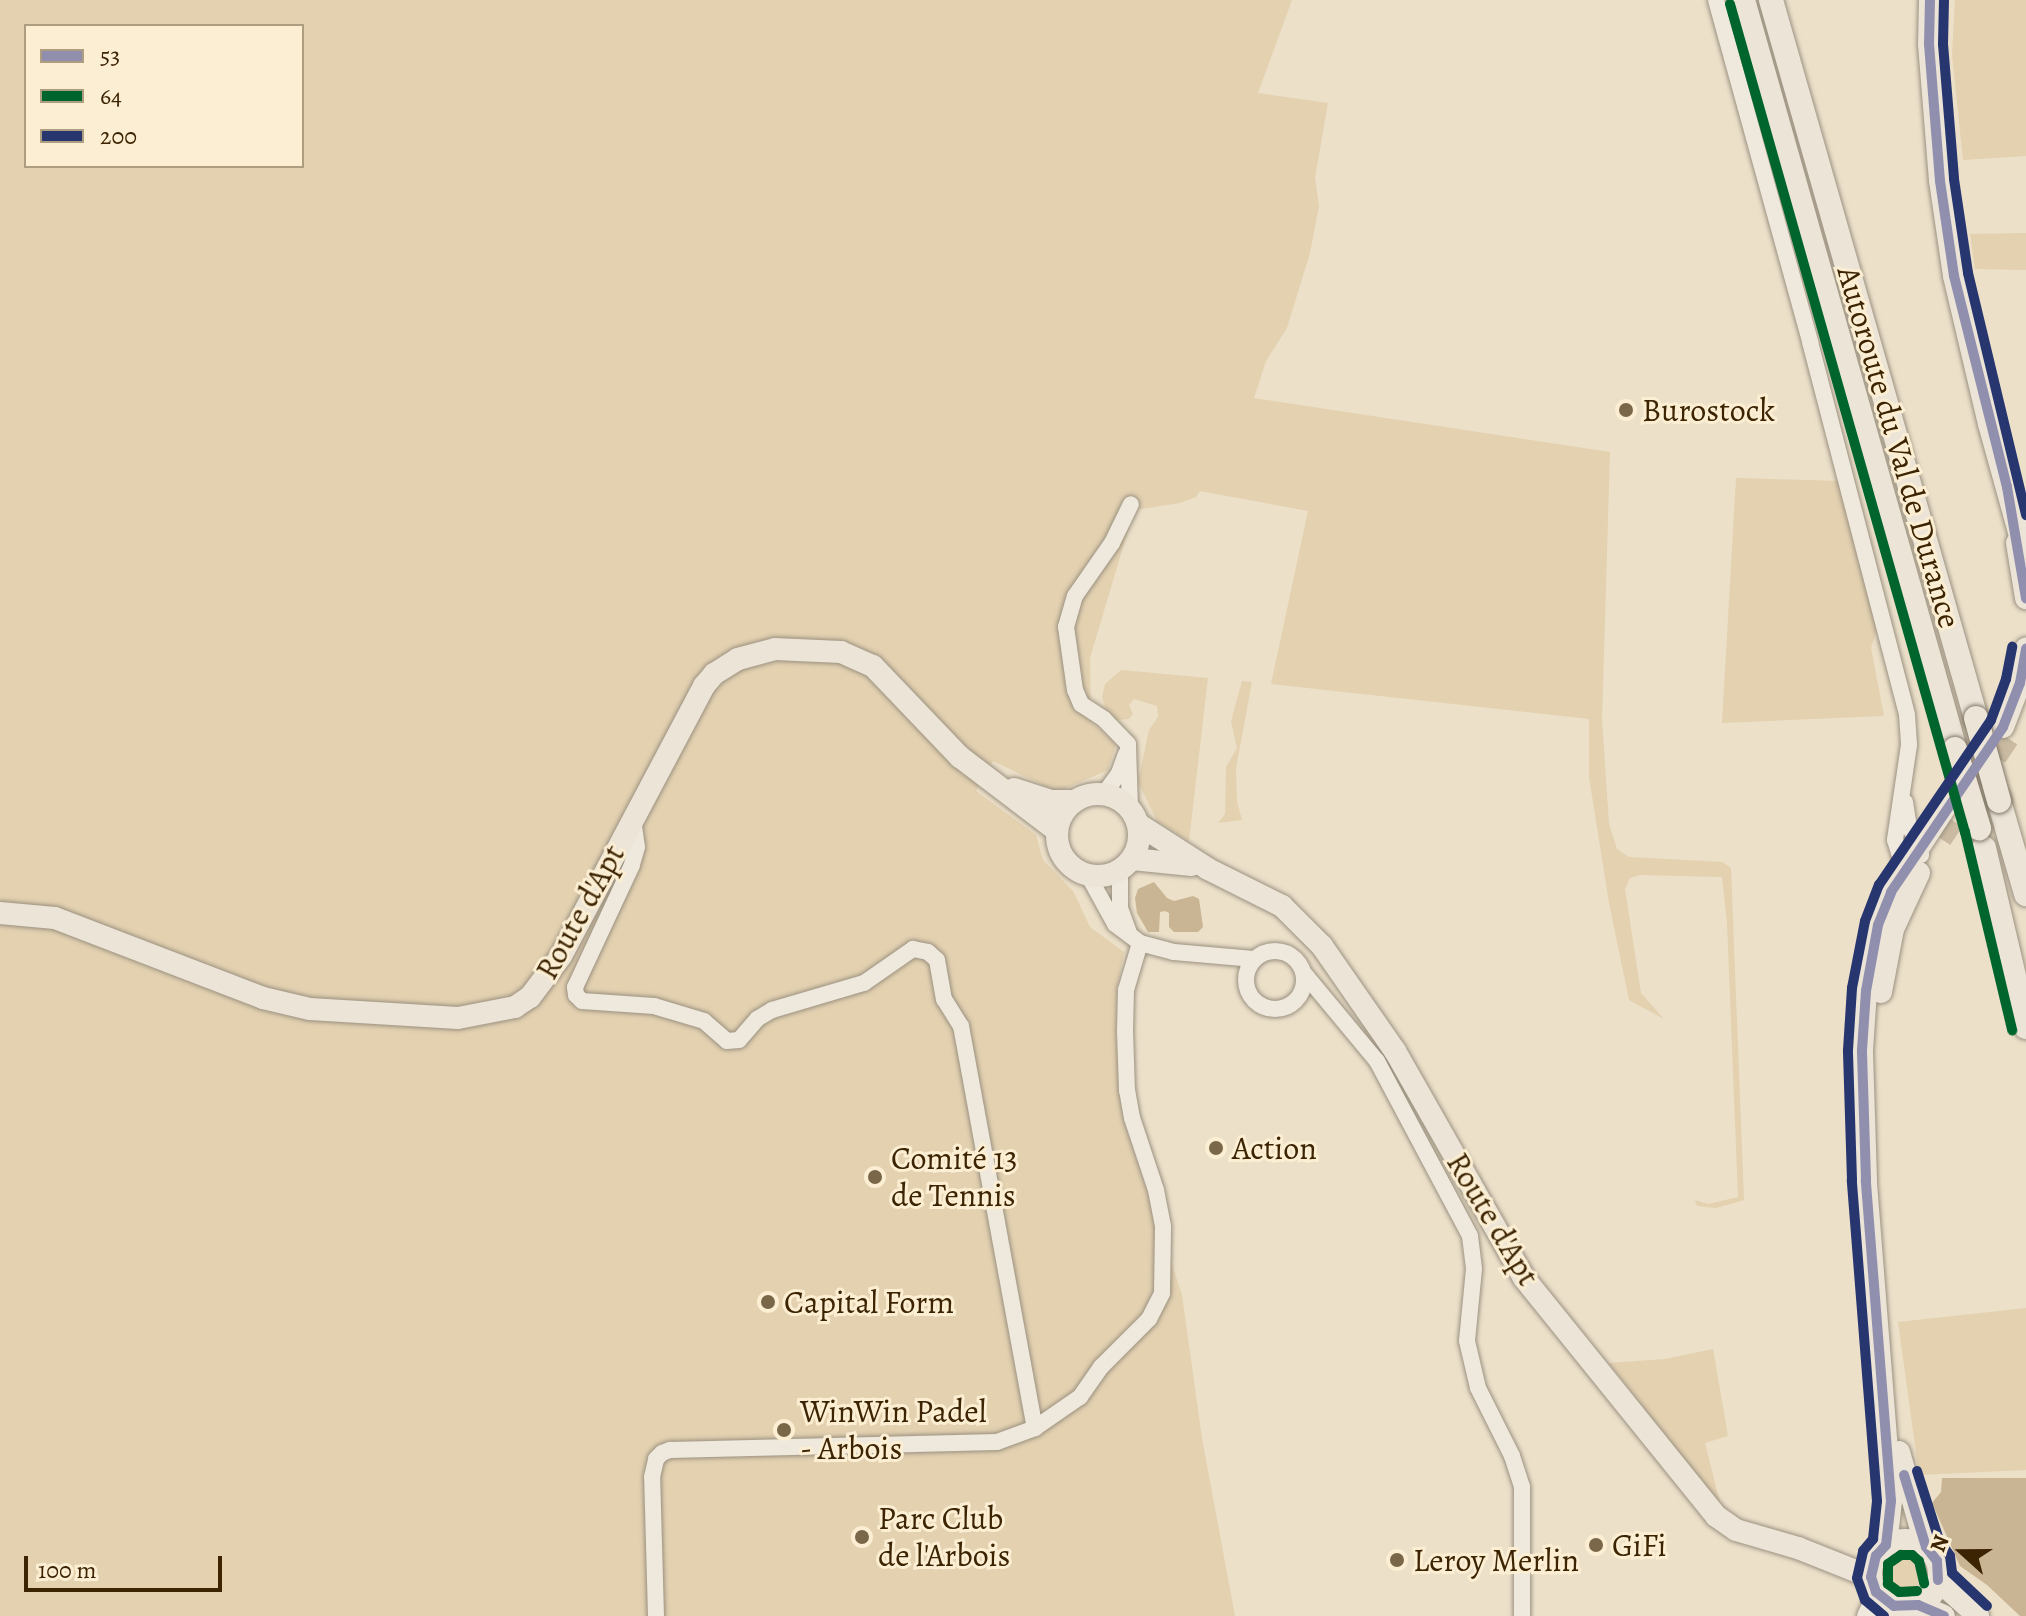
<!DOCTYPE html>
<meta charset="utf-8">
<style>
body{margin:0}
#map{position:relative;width:2026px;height:1616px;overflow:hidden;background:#ece0c9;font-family:Alegreya,serif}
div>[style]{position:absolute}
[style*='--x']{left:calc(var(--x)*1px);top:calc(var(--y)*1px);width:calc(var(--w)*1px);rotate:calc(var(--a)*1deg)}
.green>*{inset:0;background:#e3d1b0}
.water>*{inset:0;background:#c9b593}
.major-tunnel>*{height:22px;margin-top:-11px;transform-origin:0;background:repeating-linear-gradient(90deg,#c9baa1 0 22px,transparent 0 33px)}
.roads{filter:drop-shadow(0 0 2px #9b9180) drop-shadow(0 0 2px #9b9180)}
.minor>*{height:16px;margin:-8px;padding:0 8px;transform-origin:8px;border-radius:8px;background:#eee8dd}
.minor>.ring{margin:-8px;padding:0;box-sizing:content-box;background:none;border:16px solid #eee8dd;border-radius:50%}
.major>*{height:22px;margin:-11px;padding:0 11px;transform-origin:11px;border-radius:11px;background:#ebe4d7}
.major>.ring{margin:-11px;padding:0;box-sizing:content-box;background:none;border:22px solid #ebe4d7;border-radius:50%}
.highway>*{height:24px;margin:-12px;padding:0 12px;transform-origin:12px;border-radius:12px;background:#ebe4d7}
.bridges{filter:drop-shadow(0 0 2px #817767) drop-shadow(0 0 2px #817767)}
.highway-bridge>*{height:24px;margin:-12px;padding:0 12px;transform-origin:12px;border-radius:12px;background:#ebe4d7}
.bus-1>*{height:10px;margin:-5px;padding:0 5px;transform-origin:5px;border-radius:5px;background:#918fae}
.bus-2>*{height:10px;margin:-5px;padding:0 5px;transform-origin:5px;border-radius:5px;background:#00652d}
.bus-3>*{height:10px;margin:-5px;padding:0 5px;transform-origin:5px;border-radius:5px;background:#283670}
.dots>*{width:22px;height:22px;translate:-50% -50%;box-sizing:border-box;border:4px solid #fceed2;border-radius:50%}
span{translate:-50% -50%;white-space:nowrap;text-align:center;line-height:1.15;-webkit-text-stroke:6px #fceed2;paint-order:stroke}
.poi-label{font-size:32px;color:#3c2403}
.left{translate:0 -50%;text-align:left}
.street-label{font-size:32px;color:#3c2403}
.legend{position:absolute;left:24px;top:24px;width:280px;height:144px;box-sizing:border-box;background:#fceed2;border:2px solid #af9d7f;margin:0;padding:10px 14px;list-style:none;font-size:24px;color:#3c2403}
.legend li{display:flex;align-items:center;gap:16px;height:40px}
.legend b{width:40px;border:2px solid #af9d7f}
.north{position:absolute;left:1922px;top:1512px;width:80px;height:80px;-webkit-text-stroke:6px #fceed2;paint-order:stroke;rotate:291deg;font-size:22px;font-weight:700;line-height:32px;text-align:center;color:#3c2403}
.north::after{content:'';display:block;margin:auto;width:28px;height:36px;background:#3c2403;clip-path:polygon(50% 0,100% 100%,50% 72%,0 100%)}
.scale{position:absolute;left:24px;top:1556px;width:198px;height:36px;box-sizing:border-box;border:4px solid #3c2403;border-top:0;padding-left:10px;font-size:24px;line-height:28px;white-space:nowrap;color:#3c2403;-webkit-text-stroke:6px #fceed2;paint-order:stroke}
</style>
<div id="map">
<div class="green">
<div style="clip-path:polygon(evenodd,0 0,1292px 0,1258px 93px,1328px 103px,1315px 178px,1319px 206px,1310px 253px,1287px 328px,1266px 361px,1254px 398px,1610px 452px,1602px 720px,1609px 824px,1617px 849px,1629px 857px,1722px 862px,1731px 868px,1744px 1200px,1716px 1208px,1697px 1206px,1695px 1200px,1708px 1204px,1738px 1197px,1727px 923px,1722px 877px,1640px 875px,1630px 878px,1625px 889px,1641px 993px,1664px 1019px,1629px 1000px,1609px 903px,1589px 777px,1589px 719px,1271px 684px,1308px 511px,1200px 491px,1196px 497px,1180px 503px,1134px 510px,1090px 658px,1091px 722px,1116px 744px,1108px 770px,1057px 792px,993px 761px,976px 791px,1036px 835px,1043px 860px,1073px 891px,1090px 927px,1124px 952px,1117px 988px,1116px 1036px,1125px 1124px,1182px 1295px,1202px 1438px,1235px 1616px,0 1616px,0 0,26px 26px,302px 26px,302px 166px,26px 166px,26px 26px)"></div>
<div style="clip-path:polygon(1955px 0,2026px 0,2026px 156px,1963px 160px,1952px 55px)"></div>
<div style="clip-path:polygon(2026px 233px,2026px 270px,1975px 269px,1970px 234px)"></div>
<div style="clip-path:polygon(1736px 478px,1843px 481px,1878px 626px,1871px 648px,1884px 716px,1722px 723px)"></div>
<div style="clip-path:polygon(1121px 670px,1208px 678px,1189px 841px,1157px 821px,1138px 782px,1149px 730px,1158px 717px,1157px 706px,1134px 699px,1129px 705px,1133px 714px,1129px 719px,1116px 720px,1106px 710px,1102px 697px,1105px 684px)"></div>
<div style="clip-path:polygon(1242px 681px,1252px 682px,1236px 768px,1237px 802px,1242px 820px,1218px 823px,1225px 814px,1226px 767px,1237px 748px,1231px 721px)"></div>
<div style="clip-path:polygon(2026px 1308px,2026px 1470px,1919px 1475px,1898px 1322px)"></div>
<div style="clip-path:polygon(1713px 1349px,1728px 1436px,1705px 1443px,1721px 1507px,1609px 1363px,1665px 1359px)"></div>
<div style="clip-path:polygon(1905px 1547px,1922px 1554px,1929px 1571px,1918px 1579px,1919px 1591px,1908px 1596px,1902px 1591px,1890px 1592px,1880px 1579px,1879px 1570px,1886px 1555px)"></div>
</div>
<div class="water">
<div style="clip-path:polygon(1154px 882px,1167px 898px,1174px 901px,1193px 896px,1199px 899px,1203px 927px,1198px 932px,1174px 932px,1169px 927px,1169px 913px,1165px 911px,1160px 912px,1159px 932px,1148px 932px,1137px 913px,1135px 898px,1138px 889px)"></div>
<div style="clip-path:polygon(1942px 1478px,2026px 1478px,2026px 1616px,2020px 1616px,1987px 1585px,1960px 1566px,1932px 1503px,1941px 1492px)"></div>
</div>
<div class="major-tunnel">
<div style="--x:1941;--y:839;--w:123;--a:-56.3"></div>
</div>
<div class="roads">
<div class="minor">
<div style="--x:1716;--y:0;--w:355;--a:74.6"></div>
<div style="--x:1810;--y:342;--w:385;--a:75.4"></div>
<div style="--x:1907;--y:715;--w:30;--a:86"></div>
<div style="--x:1909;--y:745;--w:96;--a:98.4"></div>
<div style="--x:1895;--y:840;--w:31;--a:73"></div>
<div style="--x:1104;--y:794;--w:26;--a:-54"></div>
<div style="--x:1119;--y:773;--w:20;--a:-70"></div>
<div style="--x:1905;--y:802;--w:25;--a:81"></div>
<div style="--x:1909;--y:827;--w:21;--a:59"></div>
<div style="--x:1920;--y:845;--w:10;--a:84"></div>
<div style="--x:1130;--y:809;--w:65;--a:-91.8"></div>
<div style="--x:1128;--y:744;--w:35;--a:-134"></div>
<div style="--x:1104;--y:719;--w:27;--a:-147"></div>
<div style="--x:1081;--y:704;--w:15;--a:-113"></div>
<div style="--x:1075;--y:690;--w:64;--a:-98.1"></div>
<div style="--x:1066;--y:627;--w:32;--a:-74"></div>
<div style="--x:1075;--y:596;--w:65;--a:-55.1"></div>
<div style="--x:1112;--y:543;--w:43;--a:-64"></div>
<div style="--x:633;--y:819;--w:28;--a:82"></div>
<div style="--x:637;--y:847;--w:19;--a:106"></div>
<div style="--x:632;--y:865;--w:135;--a:115"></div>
<div style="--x:575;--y:987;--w:8;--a:83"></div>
<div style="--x:576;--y:995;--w:8;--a:45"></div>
<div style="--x:582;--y:1001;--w:72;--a:4"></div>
<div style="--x:654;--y:1006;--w:52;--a:16.7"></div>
<div style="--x:704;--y:1021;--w:30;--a:41"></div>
<div style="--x:727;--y:1041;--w:12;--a:-5"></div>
<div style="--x:739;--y:1040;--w:28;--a:-49"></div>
<div style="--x:757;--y:1019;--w:17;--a:-31"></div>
<div style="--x:772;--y:1010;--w:96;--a:-16.4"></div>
<div style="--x:864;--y:983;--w:60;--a:-34.8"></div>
<div style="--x:913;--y:949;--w:15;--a:11"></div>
<div style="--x:928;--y:952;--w:12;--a:42"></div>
<div style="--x:937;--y:960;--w:40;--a:80"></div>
<div style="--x:944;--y:999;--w:32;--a:58"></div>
<div style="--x:961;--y:1026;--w:409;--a:79.6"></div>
<div style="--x:1120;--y:870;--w:38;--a:90"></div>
<div style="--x:1120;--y:908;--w:27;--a:70"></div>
<div style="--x:1088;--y:875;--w:56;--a:61.1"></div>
<div style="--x:1115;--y:924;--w:31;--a:37"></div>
<div style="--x:1140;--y:943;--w:35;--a:15"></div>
<div style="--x:1174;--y:952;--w:80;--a:5"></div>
<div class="ring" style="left:1246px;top:951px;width:42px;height:42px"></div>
<div style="--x:1303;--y:972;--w:116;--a:50.3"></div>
<div style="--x:1377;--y:1061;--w:198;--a:62"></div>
<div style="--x:1470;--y:1236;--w:33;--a:83"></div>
<div style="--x:1474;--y:1269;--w:72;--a:95.6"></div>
<div style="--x:1467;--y:1341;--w:48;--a:76.8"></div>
<div style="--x:1478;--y:1388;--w:76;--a:63.4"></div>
<div style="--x:1512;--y:1456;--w:33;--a:72"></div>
<div style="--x:1522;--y:1487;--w:129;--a:90"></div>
<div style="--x:656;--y:1616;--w:139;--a:-91.6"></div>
<div style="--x:652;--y:1477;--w:18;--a:-77"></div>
<div style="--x:656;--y:1459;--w:8;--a:-45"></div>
<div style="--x:662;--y:1453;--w:9;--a:-21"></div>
<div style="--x:670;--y:1450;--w:327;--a:-1.4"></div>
<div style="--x:997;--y:1442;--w:40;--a:-20.2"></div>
<div style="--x:1035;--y:1428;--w:55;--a:-34.6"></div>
<div style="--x:1080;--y:1397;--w:37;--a:-55"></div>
<div style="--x:1101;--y:1367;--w:68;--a:-45"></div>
<div style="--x:1149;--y:1319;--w:29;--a:-63"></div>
<div style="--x:1162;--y:1293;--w:67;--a:-89.1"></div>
<div style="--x:1163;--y:1226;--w:37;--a:-101"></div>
<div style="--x:1156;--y:1190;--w:76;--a:-108.4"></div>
<div style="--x:1132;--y:1118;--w:27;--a:-100"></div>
<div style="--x:1127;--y:1091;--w:60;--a:-91.9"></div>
<div style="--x:1125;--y:1031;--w:41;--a:-88.6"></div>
<div style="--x:1126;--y:990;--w:49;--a:-73.4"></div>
<div style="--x:1865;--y:1616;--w:26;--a:-65"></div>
<div style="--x:1878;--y:1616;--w:28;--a:-17"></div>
</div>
<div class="major">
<div style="--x:1930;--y:0;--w:44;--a:91.3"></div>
<div style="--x:1929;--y:44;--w:137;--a:85.4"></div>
<div style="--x:1940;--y:181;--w:96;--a:81.6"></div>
<div style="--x:1954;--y:276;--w:152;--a:76.7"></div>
<div style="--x:1989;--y:424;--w:138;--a:74.5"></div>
<div style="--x:2017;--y:543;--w:56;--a:80.7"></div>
<div style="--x:2003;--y:727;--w:47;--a:-68.9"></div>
<div style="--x:2020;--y:683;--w:35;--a:-80"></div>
<div style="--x:1014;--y:789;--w:39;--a:18"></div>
<div style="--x:1051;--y:801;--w:24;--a:0"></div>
<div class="ring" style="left:1057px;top:794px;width:60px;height:60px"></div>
<div style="--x:1138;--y:824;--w:83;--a:32.7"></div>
<div style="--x:1208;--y:869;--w:83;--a:26.6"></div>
<div style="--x:1282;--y:906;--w:57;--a:45"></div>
<div style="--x:1322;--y:946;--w:128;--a:55.2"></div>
<div style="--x:1395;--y:1051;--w:261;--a:60.4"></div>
<div style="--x:1524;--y:1278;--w:306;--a:51.1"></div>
<div style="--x:1716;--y:1516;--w:24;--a:35"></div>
<div style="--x:1736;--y:1530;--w:65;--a:16.2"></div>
<div style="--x:1798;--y:1548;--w:79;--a:21.7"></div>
<div style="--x:1132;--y:859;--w:60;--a:5.7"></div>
<div style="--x:0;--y:913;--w:55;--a:5.2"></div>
<div style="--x:55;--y:918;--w:223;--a:21"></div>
<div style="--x:263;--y:998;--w:48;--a:13.2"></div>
<div style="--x:310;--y:1009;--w:148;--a:3.5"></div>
<div style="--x:458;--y:1018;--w:58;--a:-10.9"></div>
<div style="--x:515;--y:1007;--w:18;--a:-34"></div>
<div style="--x:530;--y:997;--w:51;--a:-52.9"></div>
<div style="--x:561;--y:956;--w:306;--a:-62.1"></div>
<div style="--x:704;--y:686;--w:16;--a:-50"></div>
<div style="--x:714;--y:674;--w:28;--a:-32"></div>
<div style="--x:738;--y:659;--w:38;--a:-15"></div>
<div style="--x:775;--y:649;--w:66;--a:2.6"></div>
<div style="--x:841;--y:652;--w:35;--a:24"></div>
<div style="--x:873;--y:666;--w:126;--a:46.3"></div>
<div style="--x:960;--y:757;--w:122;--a:37.3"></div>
<div style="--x:1881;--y:992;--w:64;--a:-79.2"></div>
<div style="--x:1893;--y:929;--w:62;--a:-65.1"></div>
<div style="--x:1899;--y:1452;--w:99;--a:74.1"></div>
<div class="ring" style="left:1871px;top:1540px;width:46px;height:46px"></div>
<div style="--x:1886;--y:1545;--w:44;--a:-83.5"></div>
<div style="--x:1891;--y:1501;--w:322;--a:-94.5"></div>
<div style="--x:1866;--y:1180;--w:130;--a:-91.8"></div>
<div style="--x:1862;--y:1050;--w:59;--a:-86.1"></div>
<div style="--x:1866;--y:991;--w:47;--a:-81.3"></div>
<div style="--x:1873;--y:945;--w:35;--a:-74"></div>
<div style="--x:1883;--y:911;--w:46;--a:-62.9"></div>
<div style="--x:1904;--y:870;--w:80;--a:-56.7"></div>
<div style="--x:1938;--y:1580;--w:54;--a:42"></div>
<div style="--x:1918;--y:1605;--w:28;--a:23"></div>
</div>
<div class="highway">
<div style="--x:1743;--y:0;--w:778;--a:74.2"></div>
<div style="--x:1771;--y:0;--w:747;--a:74.07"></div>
<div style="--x:1999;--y:801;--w:97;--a:73.8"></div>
<div style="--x:1984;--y:848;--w:184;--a:76.8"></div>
</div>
</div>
<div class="bridges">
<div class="highway-bridge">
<div style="--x:1976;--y:718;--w:86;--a:74.5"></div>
<div style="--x:1955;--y:749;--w:83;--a:73.1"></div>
</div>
</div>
<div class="bus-1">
<div style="--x:1930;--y:0;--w:44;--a:91.3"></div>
<div style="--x:1929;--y:44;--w:137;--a:85.4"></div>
<div style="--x:1940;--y:181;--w:96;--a:81.6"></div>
<div style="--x:1954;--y:276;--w:218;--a:75.9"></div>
<div style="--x:2007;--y:487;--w:113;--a:80.3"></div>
<div style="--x:1904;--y:1475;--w:75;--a:73"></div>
<div style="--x:1926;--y:1547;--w:18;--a:52"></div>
<div style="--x:1937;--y:1561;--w:19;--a:87"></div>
<div style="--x:1944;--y:1616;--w:28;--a:-157"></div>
<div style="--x:1918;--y:1605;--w:24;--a:178"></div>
<div style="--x:1894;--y:1606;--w:23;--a:-142"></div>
<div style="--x:1876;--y:1592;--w:16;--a:-108"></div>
<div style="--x:1871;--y:1577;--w:22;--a:-77"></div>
<div style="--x:1876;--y:1556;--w:15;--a:-48"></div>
<div style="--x:1886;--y:1545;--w:44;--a:-83.5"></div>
<div style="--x:1891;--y:1501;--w:322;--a:-94.5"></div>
<div style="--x:1866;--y:1180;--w:130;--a:-91.8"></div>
<div style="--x:1862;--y:1050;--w:59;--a:-86.1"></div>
<div style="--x:1866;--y:991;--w:67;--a:-79.7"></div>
<div style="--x:1878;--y:925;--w:35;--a:-68"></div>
<div style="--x:1891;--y:892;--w:199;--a:-55.8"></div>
<div style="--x:2003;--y:727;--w:47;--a:-68.9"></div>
<div style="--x:2020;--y:683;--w:35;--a:-80"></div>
</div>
<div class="bus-2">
<div style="--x:1730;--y:4;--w:861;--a:74.16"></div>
<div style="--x:1965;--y:832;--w:204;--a:76.6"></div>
<div style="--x:1917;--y:1591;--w:18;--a:177"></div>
<div style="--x:1899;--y:1592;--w:14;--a:-144"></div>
<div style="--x:1888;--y:1584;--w:20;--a:-90"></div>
<div style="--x:1888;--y:1564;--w:16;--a:-35"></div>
<div style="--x:1901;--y:1555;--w:11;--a:0"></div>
<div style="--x:1912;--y:1555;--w:9;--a:41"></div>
<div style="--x:1919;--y:1561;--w:23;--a:77"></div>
</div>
<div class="bus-3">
<div style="--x:1944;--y:0;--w:44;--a:91.3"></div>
<div style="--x:1943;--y:44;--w:135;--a:85.3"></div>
<div style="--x:1954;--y:179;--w:95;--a:81.5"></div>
<div style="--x:1968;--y:273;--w:249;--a:76.5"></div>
<div style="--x:1917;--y:1471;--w:72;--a:72.3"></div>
<div style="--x:1939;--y:1540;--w:19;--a:55"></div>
<div style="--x:1950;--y:1556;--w:17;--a:83"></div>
<div style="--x:1952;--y:1573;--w:48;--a:43.3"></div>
<div style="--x:1884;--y:1616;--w:25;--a:-140"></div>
<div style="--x:1865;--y:1600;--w:23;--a:-110"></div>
<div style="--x:1857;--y:1578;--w:28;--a:-77"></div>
<div style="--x:1863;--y:1551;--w:16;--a:-50"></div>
<div style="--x:1873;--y:1539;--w:38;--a:-84"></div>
<div style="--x:1877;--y:1501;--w:322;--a:-94.5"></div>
<div style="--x:1852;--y:1180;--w:130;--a:-91.8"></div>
<div style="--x:1848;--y:1050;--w:62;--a:-86.3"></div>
<div style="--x:1852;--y:988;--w:68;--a:-79"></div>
<div style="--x:1865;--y:921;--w:39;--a:-69"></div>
<div style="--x:1879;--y:885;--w:199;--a:-55.8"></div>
<div style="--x:1991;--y:720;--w:44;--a:-69.9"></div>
<div style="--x:2006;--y:679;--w:33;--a:-79"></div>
</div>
<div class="dots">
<div style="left:1626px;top:410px;background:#7a6648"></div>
<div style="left:1216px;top:1148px;background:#7a6648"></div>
<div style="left:875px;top:1177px;background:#7a6648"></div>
<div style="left:768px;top:1302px;background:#7a6648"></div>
<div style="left:784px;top:1430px;background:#7a6648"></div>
<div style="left:862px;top:1537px;background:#7a6648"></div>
<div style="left:1596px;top:1545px;background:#7a6648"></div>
<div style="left:1397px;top:1560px;background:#7a6648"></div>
</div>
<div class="poi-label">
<span class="left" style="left:1642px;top:410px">Burostock</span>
<span class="left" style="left:1232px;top:1148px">Action</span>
<span class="left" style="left:891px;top:1177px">Comité 13<br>de Tennis</span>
<span class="left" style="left:784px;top:1302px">Capital Form</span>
<span class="left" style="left:800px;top:1430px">WinWin Padel<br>- Arbois</span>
<span class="left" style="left:878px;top:1537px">Parc Club<br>de l'Arbois</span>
<span class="left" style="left:1612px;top:1545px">GiFi</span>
<span class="left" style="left:1413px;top:1560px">Leroy Merlin</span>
</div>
<div class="street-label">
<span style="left:1899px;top:447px;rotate:74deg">Autoroute du Val de Durance</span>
<span style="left:580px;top:912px;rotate:-61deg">Route d'Apt</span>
<span style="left:1493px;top:1219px;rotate:59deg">Route d'Apt</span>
</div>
<ul class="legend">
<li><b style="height:10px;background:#918fae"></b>53</li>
<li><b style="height:10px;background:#00652d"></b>64</li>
<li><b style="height:10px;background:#283670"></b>200</li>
</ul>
<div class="north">N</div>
<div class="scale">100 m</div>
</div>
